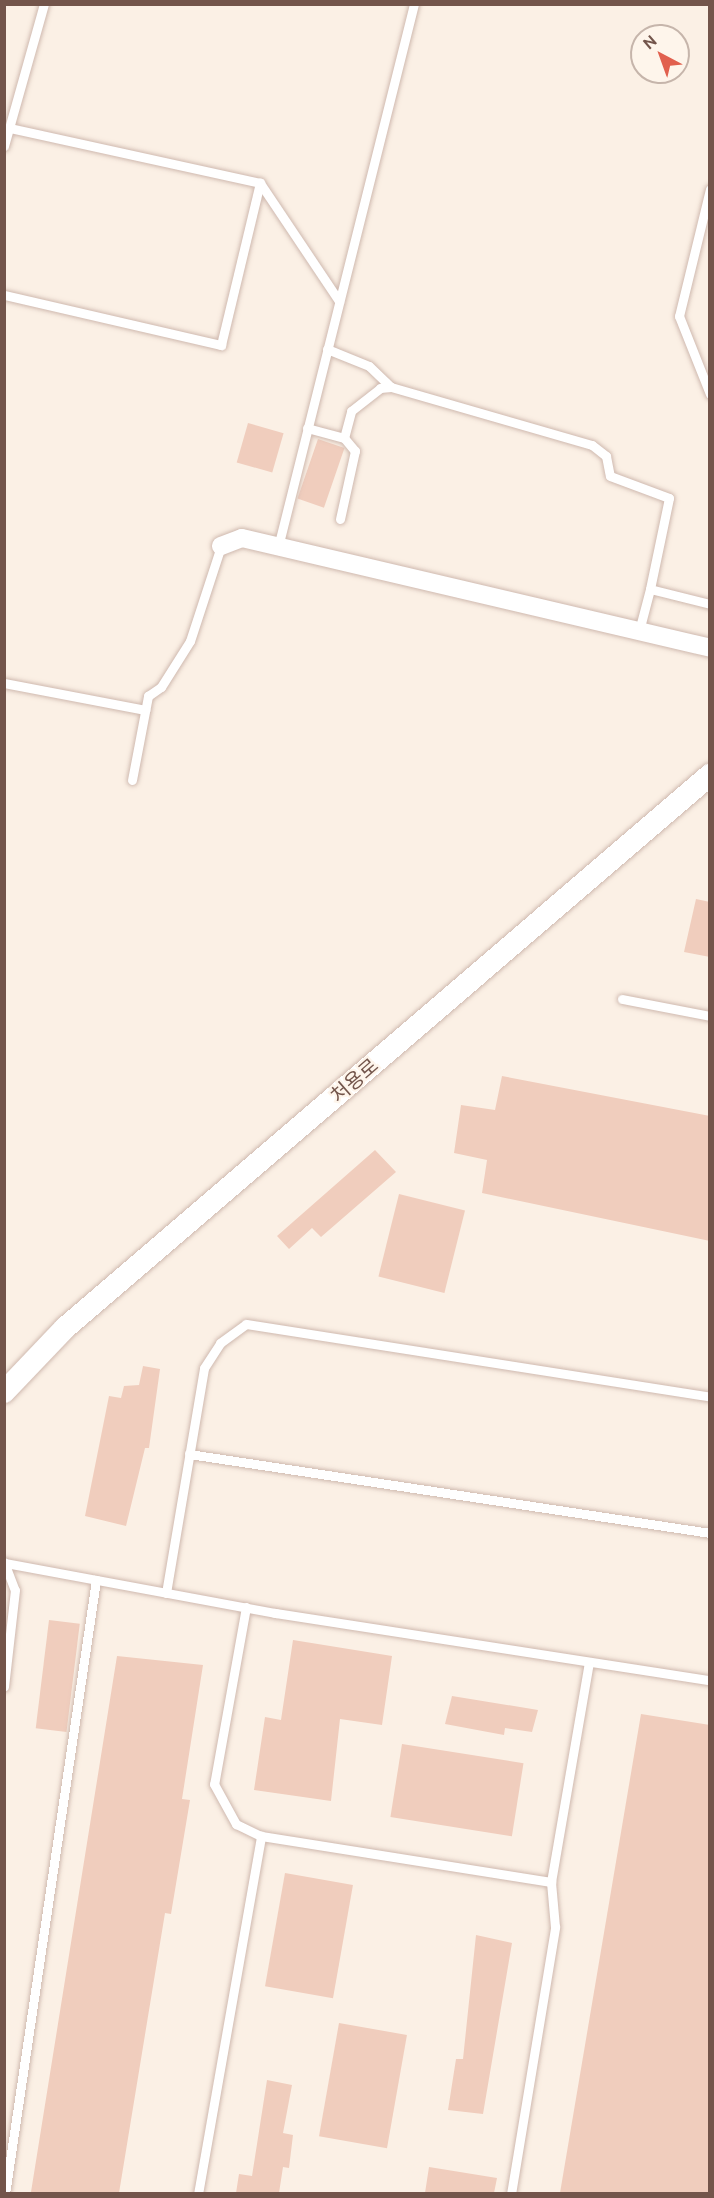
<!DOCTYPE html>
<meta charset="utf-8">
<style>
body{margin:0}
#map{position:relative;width:714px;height:2198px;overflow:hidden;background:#fbf0e5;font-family:Ubuntu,"Noto Sans KR",sans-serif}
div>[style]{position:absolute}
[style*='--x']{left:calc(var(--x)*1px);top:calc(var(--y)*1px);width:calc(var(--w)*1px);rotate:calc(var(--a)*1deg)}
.building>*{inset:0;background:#f0cdbd;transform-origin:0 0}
.roads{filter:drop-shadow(0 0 2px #cfb9af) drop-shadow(0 0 2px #cfb9af)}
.service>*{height:9px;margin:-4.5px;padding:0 4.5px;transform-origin:4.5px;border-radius:4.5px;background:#fff}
.minor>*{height:18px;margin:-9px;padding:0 9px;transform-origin:9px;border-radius:9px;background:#fff}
.tertiary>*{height:22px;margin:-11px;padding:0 11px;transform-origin:11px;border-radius:11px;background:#fff}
span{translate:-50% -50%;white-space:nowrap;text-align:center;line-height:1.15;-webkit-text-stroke:4.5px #fef5eb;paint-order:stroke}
.street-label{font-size:20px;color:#73554b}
.frame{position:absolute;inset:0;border:6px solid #73554b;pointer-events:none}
.north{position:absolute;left:630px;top:24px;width:60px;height:60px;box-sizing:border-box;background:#fef5eb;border:2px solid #c6b5ab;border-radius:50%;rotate:319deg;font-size:16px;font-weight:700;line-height:24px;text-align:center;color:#73554b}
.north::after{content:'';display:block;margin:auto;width:21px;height:27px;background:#e1604e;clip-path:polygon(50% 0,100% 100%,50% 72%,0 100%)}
</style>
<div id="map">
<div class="building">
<div style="left:248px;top:423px;width:37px;height:41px;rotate:16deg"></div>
<div style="left:318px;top:439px;width:28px;height:63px;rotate:19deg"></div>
<div style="clip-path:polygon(696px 899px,710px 902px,710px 957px,684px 952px)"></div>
<div style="clip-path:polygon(502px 1076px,710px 1116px,710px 1241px,482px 1193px,487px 1160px,454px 1153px,461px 1105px,495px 1110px)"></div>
<div style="clip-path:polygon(375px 1150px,396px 1172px,321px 1237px,312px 1228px,289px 1249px,277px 1236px)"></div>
<div style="left:399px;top:1194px;width:68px;height:85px;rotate:14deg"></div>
<div style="clip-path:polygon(143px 1366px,160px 1369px,149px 1448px,145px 1448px,126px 1526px,85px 1516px,109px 1396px,121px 1398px,124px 1386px,139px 1385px)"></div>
<div style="left:49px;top:1620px;width:31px;height:109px;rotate:7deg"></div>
<div style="clip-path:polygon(293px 1640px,392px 1656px,382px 1725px,340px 1719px,331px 1801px,254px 1790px,265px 1717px,281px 1720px)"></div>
<div style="clip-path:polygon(117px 1656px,203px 1665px,182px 1799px,190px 1800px,171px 1914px,165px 1913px,119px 2193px,31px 2192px)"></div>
<div style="clip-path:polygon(452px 1696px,538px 1710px,532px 1732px,505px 1728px,504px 1735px,445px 1724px)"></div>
<div style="clip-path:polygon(641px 1714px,710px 1725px,710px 2193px,560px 2193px)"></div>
<div style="left:402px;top:1744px;width:123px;height:74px;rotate:9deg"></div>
<div style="left:285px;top:1873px;width:69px;height:115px;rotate:10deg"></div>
<div style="clip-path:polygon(476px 1935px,512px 1943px,483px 2114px,448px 2110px,456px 2059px,463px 2059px)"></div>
<div style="left:339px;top:2023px;width:69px;height:115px;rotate:10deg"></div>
<div style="clip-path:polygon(267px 2080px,292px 2085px,283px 2133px,293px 2135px,289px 2168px,283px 2167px,279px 2193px,236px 2193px,239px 2174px,252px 2176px)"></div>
<div style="clip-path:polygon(429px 2167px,497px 2178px,494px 2193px,425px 2193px)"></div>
</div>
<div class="roads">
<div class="service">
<div style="--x:4;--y:146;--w:148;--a:-74.3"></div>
<div style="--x:260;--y:183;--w:142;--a:56.2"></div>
<div style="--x:710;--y:189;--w:131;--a:103.7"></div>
<div style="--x:679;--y:316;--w:84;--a:68.3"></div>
<div style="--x:4;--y:295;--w:223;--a:13"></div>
<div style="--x:221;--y:345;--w:167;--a:-76.5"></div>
<div style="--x:260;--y:183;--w:257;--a:-167.6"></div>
<div style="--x:327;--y:349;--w:45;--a:22"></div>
<div style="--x:369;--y:366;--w:30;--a:44"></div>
<div style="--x:391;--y:387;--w:209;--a:16.1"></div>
<div style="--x:592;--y:445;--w:18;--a:38"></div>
<div style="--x:606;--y:456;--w:20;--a:79"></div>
<div style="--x:610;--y:476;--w:63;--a:20.4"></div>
<div style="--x:669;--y:498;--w:93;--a:101.8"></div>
<div style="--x:307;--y:428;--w:38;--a:15"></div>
<div style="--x:344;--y:438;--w:28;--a:-75"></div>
<div style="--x:351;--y:411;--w:37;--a:-38"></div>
<div style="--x:380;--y:388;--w:11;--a:-5"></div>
<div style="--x:340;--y:519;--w:70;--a:-77.6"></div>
<div style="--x:355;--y:451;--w:17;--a:-130"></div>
<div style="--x:278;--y:547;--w:560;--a:-75.94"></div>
<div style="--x:639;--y:631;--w:43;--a:-75.3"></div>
<div style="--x:650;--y:589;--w:62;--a:14"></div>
<div style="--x:4;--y:683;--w:144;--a:10.8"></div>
<div style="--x:132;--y:780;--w:86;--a:-79.2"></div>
<div style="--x:148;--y:696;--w:16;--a:-35"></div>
<div style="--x:161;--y:687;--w:54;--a:-57.8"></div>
<div style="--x:190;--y:641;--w:100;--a:-71.9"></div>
<div style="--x:622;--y:999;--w:90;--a:10.9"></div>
<div style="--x:189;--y:1454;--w:527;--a:8.62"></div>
<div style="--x:4;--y:1562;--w:30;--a:69"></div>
<div style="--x:15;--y:1590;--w:97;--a:96.5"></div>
<div style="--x:5;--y:1563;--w:275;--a:10.5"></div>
<div style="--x:275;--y:1613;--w:440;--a:8.8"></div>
<div style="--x:166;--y:1593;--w:228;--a:-80.4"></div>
<div style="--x:204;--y:1368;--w:30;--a:-57"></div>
<div style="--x:220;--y:1343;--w:32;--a:-36"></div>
<div style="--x:246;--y:1324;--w:470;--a:8.9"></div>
<div style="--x:246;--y:1607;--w:180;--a:100.2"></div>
<div style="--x:214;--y:1784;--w:46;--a:61.2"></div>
<div style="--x:236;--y:1824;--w:28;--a:26"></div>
<div style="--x:261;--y:1836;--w:294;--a:9"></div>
<div style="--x:551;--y:1882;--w:223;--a:-80.2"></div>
<div style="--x:5;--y:2194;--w:621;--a:-81.57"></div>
<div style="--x:198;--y:2194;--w:364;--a:-80"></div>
<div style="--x:511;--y:2194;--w:271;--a:-80.6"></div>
<div style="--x:555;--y:1927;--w:45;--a:-95.1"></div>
</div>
<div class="minor">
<div style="--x:221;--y:546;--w:22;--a:-21"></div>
<div style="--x:242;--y:538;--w:481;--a:13.2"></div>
</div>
<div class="tertiary">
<div style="--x:4;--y:1392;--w:88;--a:-46.4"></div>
<div style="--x:65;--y:1328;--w:850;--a:-40.61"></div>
</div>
</div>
<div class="street-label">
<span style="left:354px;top:1080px;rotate:-41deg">처용로</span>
</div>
<div class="frame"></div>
<div class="north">N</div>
</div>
